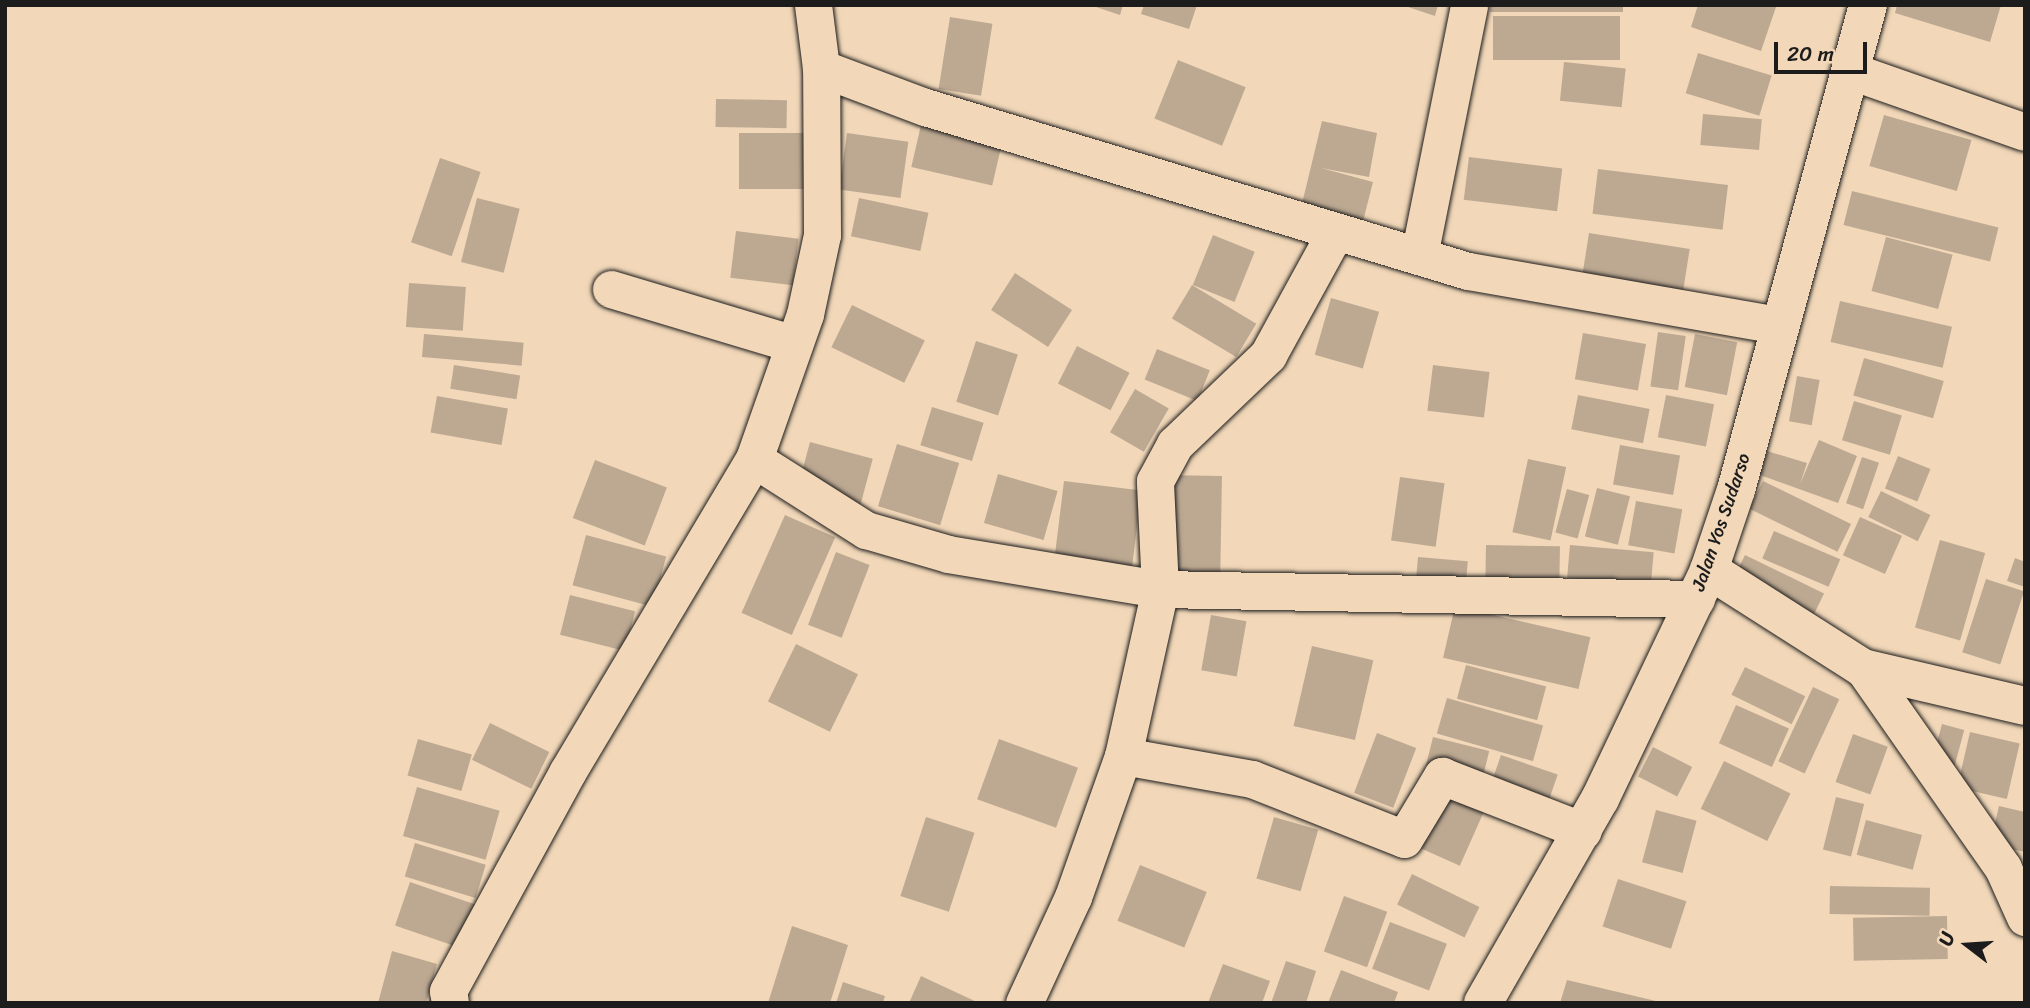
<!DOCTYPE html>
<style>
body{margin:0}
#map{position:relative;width:2030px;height:1008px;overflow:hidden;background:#f2d8b9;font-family:Sriracha,sans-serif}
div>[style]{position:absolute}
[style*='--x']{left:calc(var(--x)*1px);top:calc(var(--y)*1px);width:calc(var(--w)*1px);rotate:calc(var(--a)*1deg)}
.building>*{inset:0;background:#bda992;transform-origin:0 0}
.roads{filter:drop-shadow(0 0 2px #1c1c1c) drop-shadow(0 0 2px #1c1c1c)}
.street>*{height:37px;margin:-18.5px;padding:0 18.5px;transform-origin:18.5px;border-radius:18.5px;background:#f2d8b9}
.secondary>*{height:38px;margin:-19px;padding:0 19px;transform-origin:19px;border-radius:19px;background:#f2d8b9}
span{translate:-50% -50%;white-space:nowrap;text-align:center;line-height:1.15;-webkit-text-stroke:7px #f2d8b9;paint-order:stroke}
.street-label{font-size:19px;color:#1c1c1c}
.frame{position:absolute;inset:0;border:7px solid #1c1c1c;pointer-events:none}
.north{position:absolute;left:1932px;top:910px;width:70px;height:70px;-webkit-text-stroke:5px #f2d8b9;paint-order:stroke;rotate:287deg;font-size:19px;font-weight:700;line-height:28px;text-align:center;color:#1c1c1c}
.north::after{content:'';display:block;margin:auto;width:24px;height:32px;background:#1c1c1c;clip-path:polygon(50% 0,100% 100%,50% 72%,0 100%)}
.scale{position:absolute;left:1774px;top:42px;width:93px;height:32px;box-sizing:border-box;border:4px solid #1c1c1c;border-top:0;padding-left:9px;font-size:21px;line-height:24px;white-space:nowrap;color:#1c1c1c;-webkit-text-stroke:5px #f2d8b9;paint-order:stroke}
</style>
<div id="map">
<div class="building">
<div style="clip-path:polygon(1090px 5px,1123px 5px,1120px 15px)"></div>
<div style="clip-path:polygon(1144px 5px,1197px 5px,1189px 29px,1141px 14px)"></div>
<div style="clip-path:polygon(1402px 5px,1438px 5px,1435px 16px)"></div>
<div style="left:1490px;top:5px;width:133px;height:7px"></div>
<div style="clip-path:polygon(1698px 5px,1771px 5px,1776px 7px,1761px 51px,1691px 27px)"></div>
<div style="clip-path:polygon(1897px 5px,2001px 5px,1990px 42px,1895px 13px)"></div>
<div style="left:1620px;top:16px;width:44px;height:127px;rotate:90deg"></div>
<div style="left:950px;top:17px;width:43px;height:73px;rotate:9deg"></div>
<div style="left:1698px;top:53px;width:77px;height:42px;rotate:17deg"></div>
<div style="left:1178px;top:60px;width:73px;height:63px;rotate:22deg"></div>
<div style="left:1564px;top:62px;width:62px;height:39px;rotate:6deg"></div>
<div style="left:716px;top:99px;width:71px;height:28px;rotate:1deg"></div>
<div style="left:1703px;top:114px;width:59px;height:31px;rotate:5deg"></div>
<div style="left:1884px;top:115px;width:91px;height:53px;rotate:16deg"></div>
<div style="clip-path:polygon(1322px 121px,1377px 133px,1369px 177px,1321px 168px,1373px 182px,1360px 233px,1299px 216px)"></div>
<div style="left:921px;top:125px;width:83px;height:43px;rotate:13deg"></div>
<div style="left:739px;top:133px;width:66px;height:56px"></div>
<div style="left:847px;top:133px;width:62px;height:57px;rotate:8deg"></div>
<div style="left:1469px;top:157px;width:94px;height:43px;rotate:7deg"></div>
<div style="left:440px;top:158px;width:43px;height:89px;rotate:19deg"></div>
<div style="left:1598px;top:169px;width:131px;height:45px;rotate:7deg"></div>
<div style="left:1852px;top:191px;width:151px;height:35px;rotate:14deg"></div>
<div style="left:477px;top:198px;width:44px;height:66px;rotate:14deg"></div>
<div style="left:859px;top:198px;width:71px;height:39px;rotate:12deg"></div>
<div style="left:736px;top:231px;width:63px;height:47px;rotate:7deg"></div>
<div style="left:1589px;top:233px;width:102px;height:51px;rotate:9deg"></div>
<div style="left:1213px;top:235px;width:45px;height:54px;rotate:22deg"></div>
<div style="left:1886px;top:237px;width:69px;height:56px;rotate:15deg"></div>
<div style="left:1015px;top:273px;width:68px;height:44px;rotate:33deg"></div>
<div style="left:409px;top:283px;width:57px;height:44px;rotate:4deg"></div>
<div style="left:1192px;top:285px;width:75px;height:39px;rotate:31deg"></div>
<div style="left:1331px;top:298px;width:50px;height:59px;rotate:16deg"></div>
<div style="left:1840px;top:301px;width:115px;height:42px;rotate:13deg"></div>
<div style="left:852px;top:305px;width:81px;height:47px;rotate:26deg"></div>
<div style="left:1658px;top:332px;width:28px;height:55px;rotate:8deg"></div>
<div style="left:1583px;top:333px;width:64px;height:47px;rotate:10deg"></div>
<div style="left:424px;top:334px;width:100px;height:23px;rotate:5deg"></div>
<div style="left:1695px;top:334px;width:43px;height:54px;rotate:11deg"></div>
<div style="left:976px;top:341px;width:44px;height:64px;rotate:18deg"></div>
<div style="left:1077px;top:346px;width:59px;height:42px;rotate:27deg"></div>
<div style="left:1157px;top:349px;width:57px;height:33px;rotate:22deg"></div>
<div style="left:1864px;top:358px;width:83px;height:39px;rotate:16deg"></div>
<div style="left:454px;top:365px;width:67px;height:24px;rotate:9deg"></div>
<div style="left:1433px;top:365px;width:57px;height:46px;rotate:7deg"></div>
<div style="left:1797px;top:376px;width:23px;height:46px;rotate:10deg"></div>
<div style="left:1135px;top:389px;width:39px;height:50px;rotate:30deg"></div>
<div style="left:1578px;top:395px;width:73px;height:35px;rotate:11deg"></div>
<div style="left:1666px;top:395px;width:49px;height:43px;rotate:11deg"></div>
<div style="left:437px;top:396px;width:72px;height:37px;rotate:10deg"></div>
<div style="left:1854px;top:401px;width:50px;height:41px;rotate:17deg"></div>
<div style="left:932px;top:407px;width:54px;height:40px;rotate:17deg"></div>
<div style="clip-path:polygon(1819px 440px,1857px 456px,1838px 503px,1760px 475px,1767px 451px,1807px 463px,1800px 484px)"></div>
<div style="left:810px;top:442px;width:65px;height:47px;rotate:15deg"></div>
<div style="left:897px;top:444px;width:65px;height:65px;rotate:17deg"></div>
<div style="left:1620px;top:445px;width:61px;height:40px;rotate:10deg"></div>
<div style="left:1898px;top:456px;width:35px;height:35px;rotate:22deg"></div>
<div style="left:1862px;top:457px;width:18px;height:49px;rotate:19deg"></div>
<div style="left:1528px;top:459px;width:39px;height:75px;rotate:12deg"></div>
<div style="left:595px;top:460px;width:77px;height:62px;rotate:21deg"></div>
<div style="left:998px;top:474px;width:62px;height:51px;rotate:16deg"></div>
<div style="left:1166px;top:475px;width:56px;height:100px;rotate:1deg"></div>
<div style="left:1400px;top:477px;width:45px;height:64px;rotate:8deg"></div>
<div style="left:1064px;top:481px;width:78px;height:79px;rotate:7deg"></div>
<div style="left:1763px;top:481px;width:98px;height:31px;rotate:26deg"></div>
<div style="left:1597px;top:488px;width:34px;height:50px;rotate:14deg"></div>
<div style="left:1567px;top:489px;width:23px;height:45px;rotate:15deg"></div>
<div style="left:1881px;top:491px;width:55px;height:29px;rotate:26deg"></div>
<div style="left:1636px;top:501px;width:47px;height:45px;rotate:10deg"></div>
<div style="left:785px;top:515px;width:55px;height:107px;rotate:24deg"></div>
<div style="left:1860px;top:517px;width:46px;height:42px;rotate:24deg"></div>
<div style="left:1774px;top:531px;width:72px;height:30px;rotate:23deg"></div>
<div style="left:586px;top:535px;width:83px;height:52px;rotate:15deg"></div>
<div style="left:1940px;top:540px;width:47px;height:91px;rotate:16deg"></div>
<div style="left:1486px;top:545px;width:74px;height:37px;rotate:1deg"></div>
<div style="left:1570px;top:545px;width:84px;height:33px;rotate:5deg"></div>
<div style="left:836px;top:552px;width:36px;height:78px;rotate:21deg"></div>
<div style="left:1745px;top:555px;width:88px;height:25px;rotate:26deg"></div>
<div style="left:1418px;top:557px;width:50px;height:27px;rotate:5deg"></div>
<div style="clip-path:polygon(2015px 558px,2025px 562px,2025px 587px,2007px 581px)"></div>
<div style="left:1986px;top:579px;width:40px;height:77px;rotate:18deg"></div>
<div style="left:570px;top:595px;width:67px;height:41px;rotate:14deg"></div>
<div style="left:1455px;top:606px;width:139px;height:53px;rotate:13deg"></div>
<div style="left:1211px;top:615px;width:36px;height:56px;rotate:10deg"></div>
<div style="left:796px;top:644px;width:69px;height:64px;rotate:26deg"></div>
<div style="left:1312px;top:646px;width:63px;height:82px;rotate:13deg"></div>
<div style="left:1466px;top:665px;width:83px;height:35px;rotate:15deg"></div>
<div style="left:1745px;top:667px;width:67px;height:31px;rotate:26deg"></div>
<div style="left:1813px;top:687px;width:29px;height:82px;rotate:25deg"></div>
<div style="left:1447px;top:698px;width:100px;height:37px;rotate:16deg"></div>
<div style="left:1736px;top:705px;width:58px;height:42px;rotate:24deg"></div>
<div style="left:490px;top:723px;width:66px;height:41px;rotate:26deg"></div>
<div style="left:1942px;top:724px;width:23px;height:41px;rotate:15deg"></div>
<div style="left:1970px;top:732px;width:51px;height:57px;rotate:13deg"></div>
<div style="left:1377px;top:733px;width:42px;height:64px;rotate:21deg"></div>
<div style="left:1853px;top:734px;width:37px;height:51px;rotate:20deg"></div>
<div style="left:1433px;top:737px;width:58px;height:29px;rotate:14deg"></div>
<div style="left:418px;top:739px;width:56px;height:38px;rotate:16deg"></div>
<div style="left:999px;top:739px;width:84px;height:64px;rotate:20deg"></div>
<div style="left:1653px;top:747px;width:44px;height:33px;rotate:27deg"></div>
<div style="left:1501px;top:755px;width:60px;height:32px;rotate:19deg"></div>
<div style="left:1724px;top:761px;width:74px;height:53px;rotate:26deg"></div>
<div style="left:417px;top:787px;width:86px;height:51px;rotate:16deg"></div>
<div style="left:1444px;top:793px;width:44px;height:60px;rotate:24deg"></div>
<div style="left:1836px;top:797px;width:29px;height:54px;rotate:14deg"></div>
<div style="clip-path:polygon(1999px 806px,2025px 812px,2025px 852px,1990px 844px)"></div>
<div style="left:1656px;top:810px;width:42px;height:54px;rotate:15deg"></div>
<div style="left:926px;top:817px;width:51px;height:83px;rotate:18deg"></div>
<div style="left:1274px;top:817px;width:46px;height:64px;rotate:16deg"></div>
<div style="left:1866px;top:820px;width:58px;height:36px;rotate:15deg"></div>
<div style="left:415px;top:843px;width:74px;height:35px;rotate:17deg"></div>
<div style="left:1140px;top:865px;width:72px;height:60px;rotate:22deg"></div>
<div style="left:1412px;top:874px;width:75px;height:34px;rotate:26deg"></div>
<div style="left:1618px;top:879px;width:72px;height:50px;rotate:18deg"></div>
<div style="left:410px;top:882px;width:70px;height:46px;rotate:19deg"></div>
<div style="left:1830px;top:886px;width:100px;height:28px;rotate:1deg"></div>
<div style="left:1344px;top:896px;width:46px;height:59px;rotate:20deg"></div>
<div style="left:1947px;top:916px;width:43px;height:94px;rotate:89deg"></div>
<div style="left:1390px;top:922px;width:61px;height:50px;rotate:21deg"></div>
<div style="clip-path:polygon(792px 926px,848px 945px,830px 1003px,768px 1003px)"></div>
<div style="clip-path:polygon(392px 951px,437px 964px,426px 1003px,378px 1003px)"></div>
<div style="clip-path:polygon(1286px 961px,1316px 971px,1306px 1003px,1271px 1003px)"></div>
<div style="clip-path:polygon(1223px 964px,1270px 981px,1262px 1003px,1208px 1003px)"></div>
<div style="clip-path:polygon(1341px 970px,1398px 992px,1394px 1003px,1328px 1003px)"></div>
<div style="clip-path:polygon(921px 976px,979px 1003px,909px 1003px)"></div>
<div style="clip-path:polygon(1567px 980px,1656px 1001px,1656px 1003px,1560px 1003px)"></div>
<div style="clip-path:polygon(843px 982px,885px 996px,883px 1003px,836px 1003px)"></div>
</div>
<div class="roads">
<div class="street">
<div style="--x:821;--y:68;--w:111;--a:20.6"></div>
<div style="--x:925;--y:107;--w:567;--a:16.81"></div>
<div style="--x:1468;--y:271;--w:315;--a:9.9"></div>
<div style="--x:1851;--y:71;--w:184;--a:19.3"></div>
<div style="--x:1419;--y:256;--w:256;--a:-78.7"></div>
<div style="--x:611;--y:289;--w:191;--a:16.7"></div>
<div style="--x:754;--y:459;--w:133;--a:32.4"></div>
<div style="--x:866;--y:530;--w:85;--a:16.3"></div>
<div style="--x:948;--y:554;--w:215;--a:9.4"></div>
<div style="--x:1160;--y:589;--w:536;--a:1.07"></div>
<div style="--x:1863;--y:668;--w:244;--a:55"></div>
<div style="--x:2003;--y:868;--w:54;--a:65.8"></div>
<div style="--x:1123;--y:756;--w:131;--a:10.1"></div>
<div style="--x:1252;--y:779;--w:163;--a:21.5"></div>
<div style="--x:1404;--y:839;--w:74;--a:-58.9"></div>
<div style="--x:1442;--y:776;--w:151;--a:21.3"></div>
<div style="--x:450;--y:1003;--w:12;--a:-99"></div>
<div style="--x:448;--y:991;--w:251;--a:-61.4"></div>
<div style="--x:568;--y:771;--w:363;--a:-59.2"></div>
<div style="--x:754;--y:459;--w:154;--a:-70.6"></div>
<div style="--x:805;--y:314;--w:81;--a:-77.9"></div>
<div style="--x:822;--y:235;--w:167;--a:-90.3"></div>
<div style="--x:821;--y:68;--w:64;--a:-97.2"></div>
<div style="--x:1024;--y:1003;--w:117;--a:-65.2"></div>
<div style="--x:1073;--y:897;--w:150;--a:-70.5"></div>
<div style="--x:1123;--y:756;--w:171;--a:-77.5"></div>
<div style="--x:1160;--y:589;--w:108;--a:-92.7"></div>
<div style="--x:1155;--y:481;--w:42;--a:-61.6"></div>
<div style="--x:1175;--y:444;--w:129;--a:-43.7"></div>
<div style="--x:1268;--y:355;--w:141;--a:-61.3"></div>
</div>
<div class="secondary">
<div style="--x:1709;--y:570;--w:183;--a:32.5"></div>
<div style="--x:1863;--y:668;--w:166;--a:13.2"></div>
<div style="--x:1483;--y:1003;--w:235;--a:-60.2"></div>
<div style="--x:1600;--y:799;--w:254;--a:-64.5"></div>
<div style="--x:1709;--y:570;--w:84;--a:-71.4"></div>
<div style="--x:1736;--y:490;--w:503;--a:-74.77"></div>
</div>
</div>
<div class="street-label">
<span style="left:1721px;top:522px;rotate:-71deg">Jalan Yos Sudarso</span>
</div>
<div class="frame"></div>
<div class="north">U</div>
<div class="scale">20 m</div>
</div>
